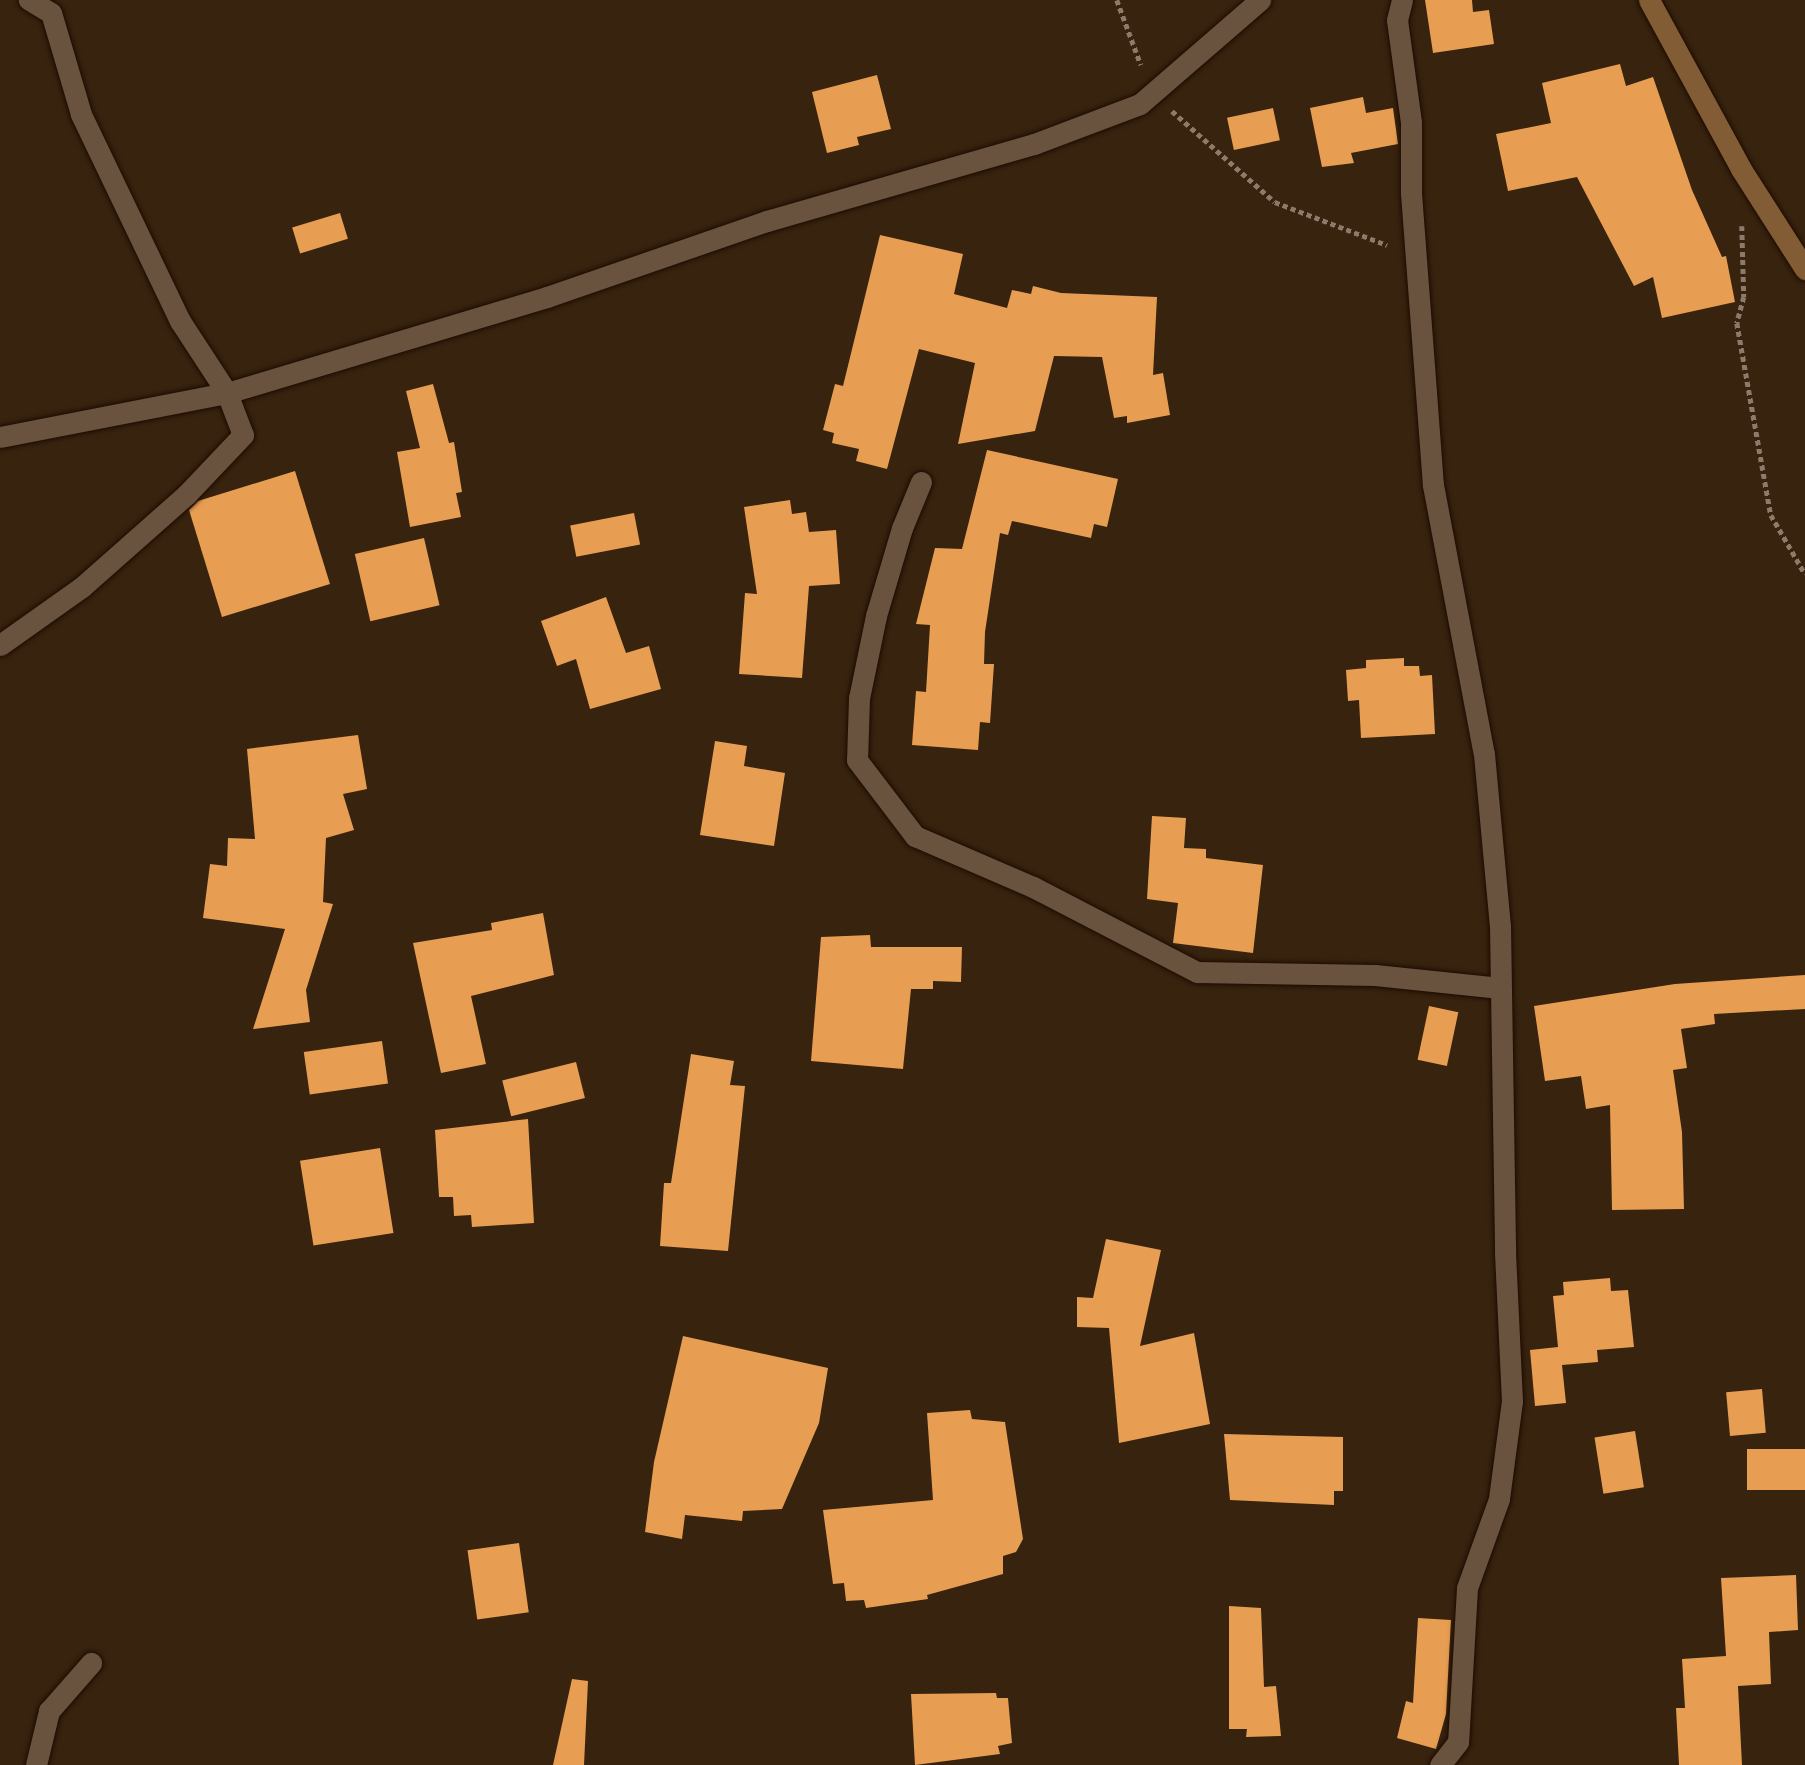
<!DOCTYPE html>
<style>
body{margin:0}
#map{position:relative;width:1805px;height:1765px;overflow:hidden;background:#37230e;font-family:Figtree,sans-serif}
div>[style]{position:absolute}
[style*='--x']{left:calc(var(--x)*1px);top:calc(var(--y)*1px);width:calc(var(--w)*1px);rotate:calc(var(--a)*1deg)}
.building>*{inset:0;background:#e79e52;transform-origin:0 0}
.path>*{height:4.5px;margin-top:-2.25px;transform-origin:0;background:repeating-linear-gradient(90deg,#8c7b6a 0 5px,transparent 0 8.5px)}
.roads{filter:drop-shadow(0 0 2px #1e0b00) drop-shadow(0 0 2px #1e0b00)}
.street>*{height:21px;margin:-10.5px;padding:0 10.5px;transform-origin:10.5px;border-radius:10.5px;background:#6a533e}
.secondary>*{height:21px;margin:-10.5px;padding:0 10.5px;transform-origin:10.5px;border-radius:10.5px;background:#815c34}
span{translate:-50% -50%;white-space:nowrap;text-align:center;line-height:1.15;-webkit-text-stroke:7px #2d1905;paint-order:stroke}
</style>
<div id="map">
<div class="building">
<div style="clip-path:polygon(1425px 0,1472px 0,1473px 12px,1489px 10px,1494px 44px,1433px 53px)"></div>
<div style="clip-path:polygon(1620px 64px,1626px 86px,1653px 77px,1692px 190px,1722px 257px,1726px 256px,1735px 302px,1662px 318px,1653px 277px,1634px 286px,1577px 177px,1508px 191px,1496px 134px,1551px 123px,1542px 83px)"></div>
<div style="clip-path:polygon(877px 75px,891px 129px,857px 137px,859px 145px,827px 153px,812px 92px)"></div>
<div style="clip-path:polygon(1363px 97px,1366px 113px,1393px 108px,1398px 144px,1351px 153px,1354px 163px,1322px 167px,1310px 108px)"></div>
<div style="left:1273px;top:108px;width:33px;height:47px;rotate:78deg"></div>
<div style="left:340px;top:213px;width:27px;height:50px;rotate:73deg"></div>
<div style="clip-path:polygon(880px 235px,963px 254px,954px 294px,1007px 308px,1012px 290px,1031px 294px,1033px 286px,1061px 293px,1157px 297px,1153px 375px,1163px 373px,1170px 415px,1127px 423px,1127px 416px,1114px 418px,1102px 357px,1054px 356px,1035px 431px,958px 444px,975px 363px,919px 349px,887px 469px,856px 461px,859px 449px,832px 443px,834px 433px,823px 430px,835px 384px,843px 386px)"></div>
<div style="clip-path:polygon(433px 384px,449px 443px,454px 442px,462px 492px,456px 493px,461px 517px,410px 527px,397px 452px,420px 448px,406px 391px)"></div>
<div style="clip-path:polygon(987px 450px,1118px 479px,1107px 527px,1094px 524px,1091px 538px,1012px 521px,1008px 535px,1000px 533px,985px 632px,984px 664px,994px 664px,990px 723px,980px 722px,978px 750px,912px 745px,916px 691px,926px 692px,930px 625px,916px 624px,935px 548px,962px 549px)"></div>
<div style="clip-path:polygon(295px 471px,330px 584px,222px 617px,189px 510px,198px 501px)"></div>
<div style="clip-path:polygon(790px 500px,792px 514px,806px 512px,809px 532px,836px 530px,840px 584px,809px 586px,802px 678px,739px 674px,745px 593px,757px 594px,744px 507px)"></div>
<div style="left:634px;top:513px;width:32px;height:65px;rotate:79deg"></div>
<div style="left:424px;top:538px;width:69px;height:71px;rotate:77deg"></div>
<div style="clip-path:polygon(606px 597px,626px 653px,649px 646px,661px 689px,590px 709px,576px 659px,557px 666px,541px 621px)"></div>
<div style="clip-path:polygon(1404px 658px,1404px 666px,1419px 666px,1420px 676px,1432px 675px,1435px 734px,1361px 738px,1359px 700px,1348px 701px,1346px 670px,1366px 668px,1366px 660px)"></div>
<div style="clip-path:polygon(358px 735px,367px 789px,343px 794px,354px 830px,326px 838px,323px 902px,333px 904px,306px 990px,310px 1022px,253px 1029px,285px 929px,203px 918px,210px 864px,227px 866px,228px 838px,255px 839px,247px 749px)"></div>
<div style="clip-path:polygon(715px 741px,747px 746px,744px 766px,785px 773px,774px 846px,700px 835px)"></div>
<div style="clip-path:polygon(1152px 816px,1186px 818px,1184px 848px,1206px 849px,1206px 858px,1263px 865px,1253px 953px,1173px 943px,1178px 903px,1147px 899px)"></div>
<div style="clip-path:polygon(543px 913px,554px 975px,471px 996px,486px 1064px,441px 1073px,413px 943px,492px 930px,491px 923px)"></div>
<div style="clip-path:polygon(870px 935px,871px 947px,962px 947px,961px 982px,933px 981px,933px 989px,911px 989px,903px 1069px,811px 1061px,821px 937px)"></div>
<div style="clip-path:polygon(1805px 975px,1805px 1009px,1714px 1014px,1715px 1024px,1681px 1029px,1687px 1068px,1673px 1070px,1682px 1132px,1684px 1209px,1612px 1210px,1610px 1105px,1586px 1109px,1581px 1076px,1545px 1081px,1534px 1006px,1675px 984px)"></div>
<div style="left:1429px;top:1006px;width:30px;height:55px;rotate:12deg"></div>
<div style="left:382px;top:1041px;width:43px;height:79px;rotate:82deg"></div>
<div style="clip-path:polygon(691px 1054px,734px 1061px,730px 1085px,745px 1086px,728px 1251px,660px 1246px,664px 1183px,671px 1183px)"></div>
<div style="left:576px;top:1062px;width:37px;height:76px;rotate:76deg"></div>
<div style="clip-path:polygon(528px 1119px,534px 1223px,472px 1227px,471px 1215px,454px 1216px,453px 1197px,439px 1197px,435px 1130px)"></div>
<div style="left:380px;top:1148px;width:86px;height:81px;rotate:81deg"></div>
<div style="clip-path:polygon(1106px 1239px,1161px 1250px,1140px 1346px,1194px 1333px,1210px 1424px,1119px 1443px,1109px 1328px,1077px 1327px,1077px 1297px,1093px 1298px)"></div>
<div style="clip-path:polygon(1610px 1278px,1611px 1291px,1628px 1290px,1634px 1347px,1597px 1350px,1598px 1362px,1562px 1365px,1566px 1403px,1535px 1406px,1530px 1350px,1558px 1347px,1553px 1296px,1564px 1295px,1563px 1282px)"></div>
<div style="clip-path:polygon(683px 1336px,828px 1368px,819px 1423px,782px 1509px,743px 1511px,742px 1521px,685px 1515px,682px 1539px,645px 1532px,654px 1462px)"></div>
<div style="left:1762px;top:1389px;width:44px;height:36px;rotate:85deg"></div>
<div style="clip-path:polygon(970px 1410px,972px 1419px,1005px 1422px,1023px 1539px,1016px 1552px,1003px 1556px,1003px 1574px,927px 1595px,928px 1599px,866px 1608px,864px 1600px,846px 1601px,844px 1583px,833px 1584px,823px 1510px,933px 1500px,927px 1413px)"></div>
<div style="left:1635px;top:1431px;width:57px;height:41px;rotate:81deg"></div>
<div style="clip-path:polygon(1224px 1434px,1343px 1437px,1343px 1491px,1334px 1491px,1334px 1505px,1230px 1500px)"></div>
<div style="left:1805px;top:1449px;width:41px;height:58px;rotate:90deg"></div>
<div style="left:519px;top:1543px;width:70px;height:52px;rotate:82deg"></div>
<div style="clip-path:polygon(1796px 1575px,1798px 1630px,1769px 1632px,1771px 1684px,1738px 1686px,1742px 1765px,1679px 1765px,1676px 1708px,1685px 1708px,1682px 1659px,1726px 1656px,1721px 1578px)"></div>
<div style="clip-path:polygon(1229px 1606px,1261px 1608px,1264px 1687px,1276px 1686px,1281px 1736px,1246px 1737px,1247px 1729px,1229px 1729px)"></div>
<div style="clip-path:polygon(1418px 1618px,1451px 1620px,1446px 1714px,1436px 1749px,1397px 1738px,1406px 1701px,1413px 1703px)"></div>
<div style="clip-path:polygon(572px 1679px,588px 1681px,584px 1765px,553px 1765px)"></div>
<div style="clip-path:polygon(996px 1693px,997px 1698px,1008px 1698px,1012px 1743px,998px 1746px,1000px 1754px,915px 1765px,911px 1694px)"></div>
</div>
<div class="path">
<div style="--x:1117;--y:0;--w:69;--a:69.7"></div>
<div style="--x:1172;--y:111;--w:137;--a:41.5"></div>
<div style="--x:1275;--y:202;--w:120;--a:21"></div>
<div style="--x:1742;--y:226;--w:71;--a:88.4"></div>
<div style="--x:1744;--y:297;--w:27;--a:105"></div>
<div style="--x:1737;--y:323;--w:195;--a:80"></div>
<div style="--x:1771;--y:515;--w:68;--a:60"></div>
</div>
<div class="roads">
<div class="street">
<div style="--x:1402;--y:0;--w:21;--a:104"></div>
<div style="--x:1397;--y:20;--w:103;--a:82.2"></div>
<div style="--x:1411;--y:122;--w:71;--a:90"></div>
<div style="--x:1411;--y:193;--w:293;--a:85.7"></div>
<div style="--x:1433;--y:485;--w:274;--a:79.3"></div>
<div style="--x:1484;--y:754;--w:173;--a:84.7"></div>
<div style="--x:1500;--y:926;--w:327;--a:89.1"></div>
<div style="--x:1505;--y:1253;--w:148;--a:87.3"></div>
<div style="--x:1512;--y:1401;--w:99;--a:97.6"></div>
<div style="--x:1499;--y:1499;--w:95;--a:109.8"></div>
<div style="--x:1467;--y:1588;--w:154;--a:93.3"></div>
<div style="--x:1458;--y:1742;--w:29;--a:128"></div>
<div style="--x:0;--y:437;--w:231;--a:-11"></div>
<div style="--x:227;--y:393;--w:334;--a:-16.7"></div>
<div style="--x:547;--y:297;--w:233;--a:-19.1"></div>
<div style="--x:767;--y:221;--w:278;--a:-16.1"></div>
<div style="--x:1034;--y:144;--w:113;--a:-20.7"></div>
<div style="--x:1140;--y:104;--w:159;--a:-40.9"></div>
<div style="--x:921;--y:482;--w:50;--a:112.4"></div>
<div style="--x:902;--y:528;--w:92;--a:106.5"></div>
<div style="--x:876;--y:616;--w:84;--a:101.7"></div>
<div style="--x:859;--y:698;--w:62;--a:91.8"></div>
<div style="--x:857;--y:760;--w:96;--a:52.7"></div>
<div style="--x:915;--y:836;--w:129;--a:23.4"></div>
<div style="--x:1033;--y:887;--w:185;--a:27.4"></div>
<div style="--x:1197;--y:972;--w:178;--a:1"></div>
<div style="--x:1375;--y:975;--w:126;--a:5.9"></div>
<div style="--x:0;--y:645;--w:100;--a:-35.3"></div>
<div style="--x:82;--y:587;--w:139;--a:-41.5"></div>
<div style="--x:186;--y:495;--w:83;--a:-46.5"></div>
<div style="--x:243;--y:435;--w:45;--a:-110.9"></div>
<div style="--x:227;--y:393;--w:86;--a:-123.1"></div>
<div style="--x:180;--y:321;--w:229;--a:-115.6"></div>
<div style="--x:81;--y:114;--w:105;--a:-106.5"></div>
<div style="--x:51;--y:13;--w:26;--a:-149"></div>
<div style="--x:36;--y:1765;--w:56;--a:-76.5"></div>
<div style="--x:49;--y:1711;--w:64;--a:-48.8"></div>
</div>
<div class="secondary">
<div style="--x:1649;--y:0;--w:192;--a:61.4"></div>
<div style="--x:1741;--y:169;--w:119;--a:57.4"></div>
</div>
</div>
</div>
